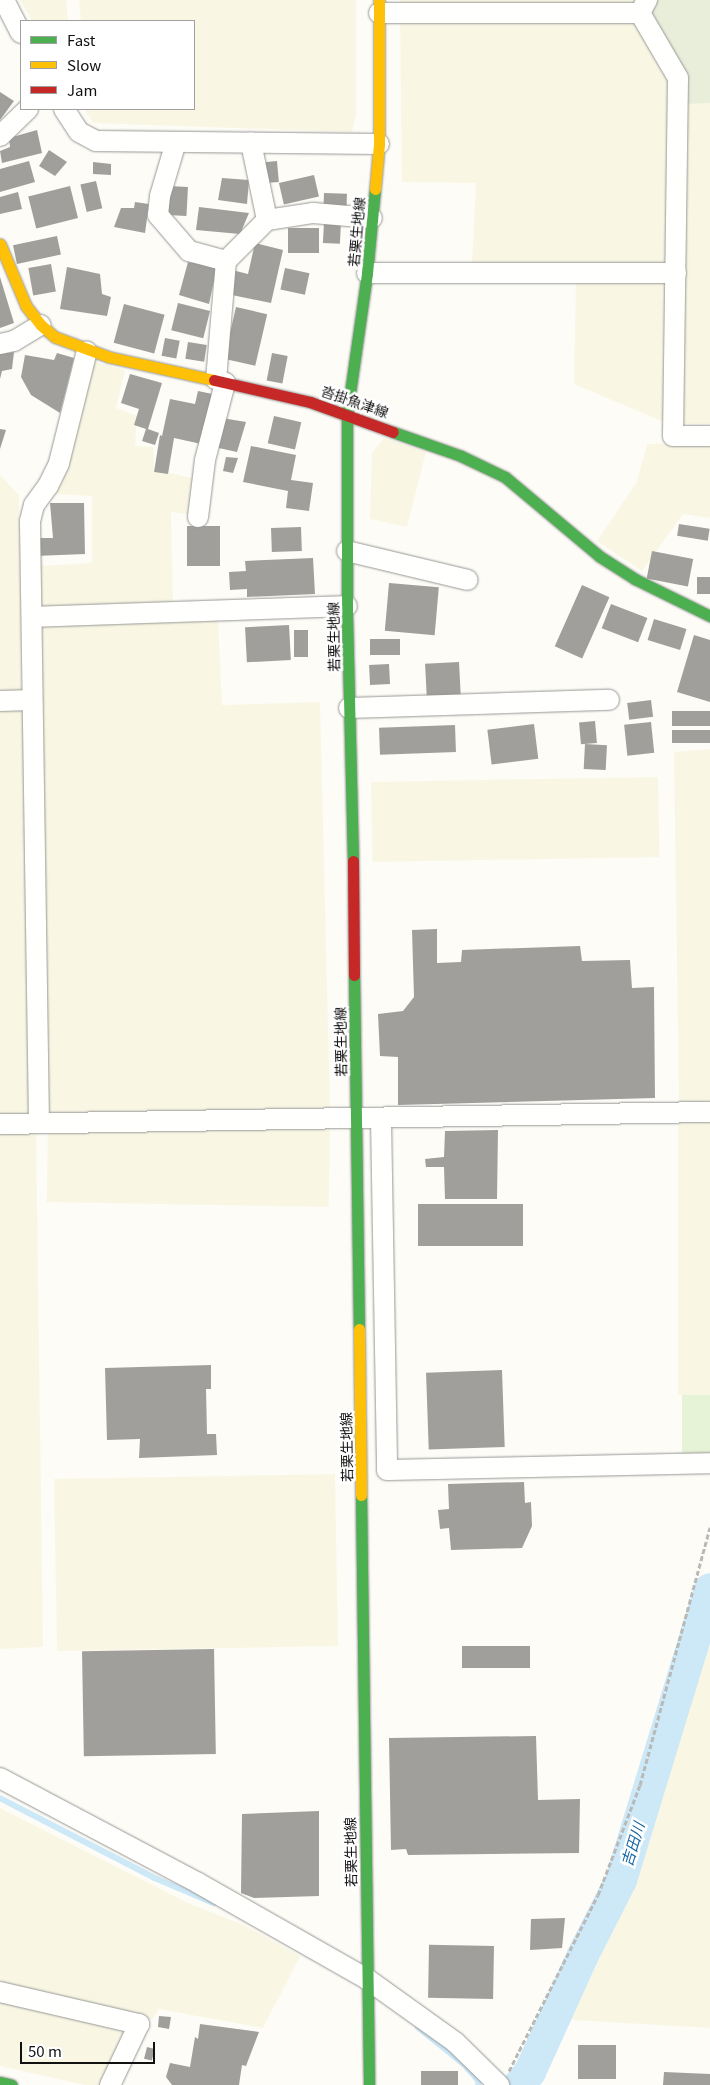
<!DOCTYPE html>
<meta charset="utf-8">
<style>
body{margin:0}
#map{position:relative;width:710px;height:2085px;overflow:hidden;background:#fdfcf7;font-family:Georgia,"Noto Sans JP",serif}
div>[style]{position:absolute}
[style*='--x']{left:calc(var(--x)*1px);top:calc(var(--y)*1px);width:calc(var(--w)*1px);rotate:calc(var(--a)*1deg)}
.farmland>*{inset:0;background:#f9f7e4;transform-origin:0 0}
.green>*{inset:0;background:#e7f3d7;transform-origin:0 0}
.cemetery>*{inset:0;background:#e9eedb}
.stream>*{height:5.5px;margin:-2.75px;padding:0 2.75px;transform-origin:2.75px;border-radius:2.75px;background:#cde8f7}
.river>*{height:32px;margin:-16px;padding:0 16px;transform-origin:16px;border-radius:16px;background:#cde8f7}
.building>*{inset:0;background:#a19f9c;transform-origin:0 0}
.path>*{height:3px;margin-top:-1.5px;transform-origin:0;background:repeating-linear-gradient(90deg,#b9b9b8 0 5px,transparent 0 7.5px)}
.roads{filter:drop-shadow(0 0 1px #979795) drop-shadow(0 0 1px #979795)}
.street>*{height:20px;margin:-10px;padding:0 10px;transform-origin:10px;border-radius:10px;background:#fffffe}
.fast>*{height:11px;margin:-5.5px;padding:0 5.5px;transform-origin:5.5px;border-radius:5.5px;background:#4caf50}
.slow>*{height:11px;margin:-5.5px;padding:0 5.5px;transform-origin:5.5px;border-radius:5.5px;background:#ffc107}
.jam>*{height:11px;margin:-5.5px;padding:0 5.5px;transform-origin:5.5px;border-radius:5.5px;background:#c62828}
span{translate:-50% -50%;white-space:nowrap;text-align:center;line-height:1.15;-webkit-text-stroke:5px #fff;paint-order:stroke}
.street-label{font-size:14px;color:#111}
.water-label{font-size:15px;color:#1768a6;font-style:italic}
.legend{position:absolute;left:20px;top:20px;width:175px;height:90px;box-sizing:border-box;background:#fff;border:1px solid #a0a0a0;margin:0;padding:6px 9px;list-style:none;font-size:15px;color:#111}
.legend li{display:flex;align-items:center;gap:10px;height:25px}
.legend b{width:25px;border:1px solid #a0a0a0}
.scale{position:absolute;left:20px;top:2042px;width:135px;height:22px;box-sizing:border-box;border:2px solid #111;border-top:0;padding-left:6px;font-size:15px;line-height:18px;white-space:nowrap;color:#111;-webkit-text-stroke:4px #fff;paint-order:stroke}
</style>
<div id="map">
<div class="farmland">
<div style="clip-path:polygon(20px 0,66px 0,68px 21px,32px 21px)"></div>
<div style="clip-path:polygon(79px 0,356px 0,356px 115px,352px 132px,93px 123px,84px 109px,194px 109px,194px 21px,81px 21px)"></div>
<div style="left:400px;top:0;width:237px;height:6px"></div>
<div style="clip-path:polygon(400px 20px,635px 20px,671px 78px,668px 264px,472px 264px,476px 183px,402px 182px)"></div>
<div style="left:710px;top:103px;width:321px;height:26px;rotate:90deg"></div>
<div style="clip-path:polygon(576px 281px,667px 282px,664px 422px,574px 384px)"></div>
<div style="clip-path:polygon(91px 361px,125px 370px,116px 408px,137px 416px,135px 446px,153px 447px,154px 473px,171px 473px,196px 479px,192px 515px,171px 512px,173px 606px,46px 610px,37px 597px,39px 566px,92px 563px,92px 496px,55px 494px)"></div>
<div style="clip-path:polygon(384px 438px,426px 452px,407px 527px,370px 519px,372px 453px)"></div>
<div style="clip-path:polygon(710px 443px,710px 518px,683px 514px,642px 571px,597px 541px,637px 482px,647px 444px)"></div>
<div style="clip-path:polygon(0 475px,19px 495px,21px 693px,0 693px)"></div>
<div style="clip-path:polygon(218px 620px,222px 705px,320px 702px,330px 1108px,45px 1115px,40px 627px)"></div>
<div style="clip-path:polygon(0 708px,23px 708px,31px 1117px,0 1117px)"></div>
<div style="clip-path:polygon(710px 749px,710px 1103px,679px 1104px,674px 752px)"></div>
<div style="left:658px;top:777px;width:80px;height:287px;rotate:89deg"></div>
<div style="left:678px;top:1122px;width:32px;height:273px"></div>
<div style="left:330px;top:1128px;width:79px;height:282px;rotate:91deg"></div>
<div style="clip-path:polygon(36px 1131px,43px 1647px,0 1649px,0 1132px)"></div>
<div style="left:335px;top:1474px;width:172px;height:281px;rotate:89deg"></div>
<div style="clip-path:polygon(710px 1635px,710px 2028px,571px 2020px,624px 1905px,689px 1695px)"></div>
<div style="clip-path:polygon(0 1808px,190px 1904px,244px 1925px,300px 1956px,263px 2028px,159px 2009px,152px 2019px,0 1985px)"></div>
<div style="clip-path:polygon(0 1999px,125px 2028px,100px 2085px,85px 2085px,0 2066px)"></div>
</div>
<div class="green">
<div style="left:682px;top:1395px;width:28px;height:59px"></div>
</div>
<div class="cemetery">
<div style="clip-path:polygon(656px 0,710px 0,710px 103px,684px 104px,649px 14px)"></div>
</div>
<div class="stream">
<div style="--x:0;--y:1798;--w:174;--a:27.3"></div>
<div style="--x:155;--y:1878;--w:64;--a:23"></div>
<div style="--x:418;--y:2027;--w:60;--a:39"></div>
<div style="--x:465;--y:2065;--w:20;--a:49"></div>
<div style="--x:478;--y:2080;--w:5;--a:79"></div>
</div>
<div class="river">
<div style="--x:519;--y:2085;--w:17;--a:-50"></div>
<div style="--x:530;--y:2072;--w:128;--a:-65.6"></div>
<div style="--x:583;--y:1955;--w:84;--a:-63.1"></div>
<div style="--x:621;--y:1880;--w:304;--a:-73"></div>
</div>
<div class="building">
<div style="clip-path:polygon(0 92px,14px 101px,0 120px)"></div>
<div style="clip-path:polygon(37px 130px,42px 153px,2px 163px,0 151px,10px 147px,9px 138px)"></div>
<div style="clip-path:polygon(49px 150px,67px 162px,55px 176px,39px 166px)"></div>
<div style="clip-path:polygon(29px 161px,35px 182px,0 192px,0 169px)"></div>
<div style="left:277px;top:161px;width:21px;height:13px;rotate:85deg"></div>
<div style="clip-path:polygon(93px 162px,111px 164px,111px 175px,93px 174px)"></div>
<div style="left:314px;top:175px;width:22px;height:36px;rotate:77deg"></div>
<div style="clip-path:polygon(222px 178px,249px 180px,247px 204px,218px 200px)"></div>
<div style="left:96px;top:181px;width:28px;height:16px;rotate:77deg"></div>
<div style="left:70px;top:186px;width:33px;height:43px;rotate:76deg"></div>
<div style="left:169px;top:186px;width:19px;height:29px;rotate:3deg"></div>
<div style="clip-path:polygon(18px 192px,22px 209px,0 214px,0 197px)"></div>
<div style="left:324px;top:193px;width:23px;height:14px;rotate:2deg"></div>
<div style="clip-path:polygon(135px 202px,149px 204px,145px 233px,114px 227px,121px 208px,134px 208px)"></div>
<div style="clip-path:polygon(199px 207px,249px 213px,240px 234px,196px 230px)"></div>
<div style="left:324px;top:222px;width:17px;height:21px;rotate:3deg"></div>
<div style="left:288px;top:228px;width:31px;height:25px"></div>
<div style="left:57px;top:236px;width:19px;height:45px;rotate:78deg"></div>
<div style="clip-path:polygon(255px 243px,283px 250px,271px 303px,227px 294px,232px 270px,248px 274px)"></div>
<div style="clip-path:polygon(188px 262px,217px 267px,209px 304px,179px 295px)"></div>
<div style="left:51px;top:264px;width:28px;height:23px;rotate:80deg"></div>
<div style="clip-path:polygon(67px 267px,100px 274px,102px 294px,111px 297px,107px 316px,60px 309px)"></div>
<div style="left:285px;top:268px;width:25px;height:22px;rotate:12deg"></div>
<div style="clip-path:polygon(0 277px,14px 323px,0 328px)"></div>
<div style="left:178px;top:303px;width:33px;height:28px;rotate:14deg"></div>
<div style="left:124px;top:304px;width:42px;height:40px;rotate:15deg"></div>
<div style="left:236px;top:307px;width:32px;height:53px;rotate:13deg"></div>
<div style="left:165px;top:338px;width:15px;height:18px;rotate:11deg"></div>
<div style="left:188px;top:342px;width:19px;height:17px;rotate:9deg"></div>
<div style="clip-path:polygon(14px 352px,12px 369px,2px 371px,0 379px,0 354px)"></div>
<div style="clip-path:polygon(57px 353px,74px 358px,60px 413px,31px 395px,21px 377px,25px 355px,54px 360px)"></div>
<div style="left:272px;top:353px;width:16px;height:28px;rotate:11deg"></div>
<div style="clip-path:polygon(130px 374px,162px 383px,148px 429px,159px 433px,155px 445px,142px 441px,146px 429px,134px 425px,139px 409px,121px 403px)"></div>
<div style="clip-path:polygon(198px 391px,217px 395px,206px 445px,174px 438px,168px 474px,154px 472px,160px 435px,162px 436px,170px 399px,195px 404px)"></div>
<div style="left:274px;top:416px;width:28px;height:28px;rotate:13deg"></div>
<div style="clip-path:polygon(222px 418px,246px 422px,237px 452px,214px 447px)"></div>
<div style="clip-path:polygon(0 429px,6px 430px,0 449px)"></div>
<div style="clip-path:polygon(251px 446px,296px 455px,291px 480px,313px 483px,309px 511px,286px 508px,288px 491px,243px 482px)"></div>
<div style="clip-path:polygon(226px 457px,238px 458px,233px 473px,223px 471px)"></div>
<div style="clip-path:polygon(50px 503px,84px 503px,85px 554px,35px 556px,35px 538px,53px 538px)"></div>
<div style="left:679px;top:524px;width:31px;height:12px;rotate:9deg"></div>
<div style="left:187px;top:526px;width:33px;height:40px"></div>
<div style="left:301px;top:527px;width:24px;height:30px;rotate:88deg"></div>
<div style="left:652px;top:551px;width:42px;height:28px;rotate:11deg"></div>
<div style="clip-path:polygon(313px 558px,315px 594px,247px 597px,247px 589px,230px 590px,229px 572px,246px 571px,245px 561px)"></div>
<div style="left:697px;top:577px;width:13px;height:17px"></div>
<div style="left:389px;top:583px;width:50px;height:48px;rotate:5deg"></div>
<div style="left:582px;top:585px;width:30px;height:67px;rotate:24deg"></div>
<div style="left:611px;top:604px;width:39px;height:26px;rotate:21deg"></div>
<div style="left:654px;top:619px;width:34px;height:22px;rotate:17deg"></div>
<div style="left:289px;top:625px;width:35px;height:44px;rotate:87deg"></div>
<div style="left:294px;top:630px;width:14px;height:27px"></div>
<div style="clip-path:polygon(694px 635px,710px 640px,710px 702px,677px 692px)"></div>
<div style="left:370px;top:639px;width:30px;height:16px"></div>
<div style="left:459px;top:662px;width:33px;height:34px;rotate:87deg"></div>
<div style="left:389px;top:664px;width:20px;height:20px;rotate:87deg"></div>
<div style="left:651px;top:700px;width:17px;height:24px;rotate:83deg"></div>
<div style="left:710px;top:711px;width:15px;height:38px;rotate:90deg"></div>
<div style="left:595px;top:721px;width:22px;height:16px;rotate:85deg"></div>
<div style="left:651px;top:722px;width:31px;height:27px;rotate:84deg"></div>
<div style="left:534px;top:724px;width:35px;height:47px;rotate:83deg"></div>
<div style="left:455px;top:725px;width:27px;height:76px;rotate:88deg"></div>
<div style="left:710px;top:730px;width:13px;height:38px;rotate:90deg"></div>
<div style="left:585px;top:744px;width:22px;height:25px;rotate:3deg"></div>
<div style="clip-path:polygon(437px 929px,437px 963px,461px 962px,462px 950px,580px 946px,582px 961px,630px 960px,632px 988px,654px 987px,655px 1098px,398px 1105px,398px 1057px,380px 1056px,378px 1014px,403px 1011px,414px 997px,412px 930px)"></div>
<div style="clip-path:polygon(498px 1130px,497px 1199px,445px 1199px,444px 1167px,426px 1167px,425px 1159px,444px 1157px,445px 1131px)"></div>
<div style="left:523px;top:1204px;width:42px;height:105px;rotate:90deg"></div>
<div style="clip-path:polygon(211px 1365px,211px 1389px,206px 1389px,207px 1434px,216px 1434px,217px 1455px,139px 1458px,140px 1439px,107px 1440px,105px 1368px)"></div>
<div style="left:502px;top:1370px;width:77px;height:76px;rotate:88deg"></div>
<div style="clip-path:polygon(524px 1482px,525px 1503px,531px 1502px,532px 1526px,522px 1548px,451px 1550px,449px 1528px,440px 1529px,438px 1510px,449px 1509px,448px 1484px)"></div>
<div style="left:530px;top:1646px;width:22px;height:68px;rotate:90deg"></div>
<div style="left:214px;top:1649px;width:105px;height:132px;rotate:89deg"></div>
<div style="clip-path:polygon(536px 1736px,538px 1800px,580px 1799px,579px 1853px,408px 1855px,406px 1849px,391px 1850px,389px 1738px)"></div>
<div style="clip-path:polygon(319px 1811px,319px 1896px,254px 1898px,241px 1893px,242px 1814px)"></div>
<div style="clip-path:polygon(565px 1918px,562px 1948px,530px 1950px,531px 1919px)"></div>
<div style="left:494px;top:1946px;width:53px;height:65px;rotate:91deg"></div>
<div style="clip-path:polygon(159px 2016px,171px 2017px,169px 2029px,158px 2027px)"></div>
<div style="clip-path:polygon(200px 2024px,259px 2032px,246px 2066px,242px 2065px,239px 2085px,172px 2085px,166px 2077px,170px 2063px,190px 2067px,195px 2037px,198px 2039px)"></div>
<div style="left:578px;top:2045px;width:38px;height:34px"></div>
<div style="left:147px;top:2047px;width:8px;height:12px;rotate:14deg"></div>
<div style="left:421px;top:2071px;width:37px;height:14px"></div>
<div style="clip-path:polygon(664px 2072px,710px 2074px,710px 2085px,663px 2085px)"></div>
</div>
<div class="path">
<div style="--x:509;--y:2071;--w:197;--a:-63.2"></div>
<div style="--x:598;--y:1895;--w:118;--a:-69.1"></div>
<div style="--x:640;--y:1785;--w:267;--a:-74.8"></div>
</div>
<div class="roads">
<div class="street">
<div style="--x:4;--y:0;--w:37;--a:63"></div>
<div style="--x:379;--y:13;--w:261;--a:0"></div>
<div style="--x:640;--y:13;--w:15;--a:-62"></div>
<div style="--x:640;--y:13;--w:75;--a:59.7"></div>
<div style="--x:678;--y:78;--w:358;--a:90.8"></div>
<div style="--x:673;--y:436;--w:37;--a:0"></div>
<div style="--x:64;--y:109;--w:27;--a:57"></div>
<div style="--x:79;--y:132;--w:19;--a:28"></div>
<div style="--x:96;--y:141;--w:283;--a:0.6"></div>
<div style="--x:0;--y:136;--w:39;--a:-44"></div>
<div style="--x:176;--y:142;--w:56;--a:106.5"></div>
<div style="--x:160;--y:196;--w:19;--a:96"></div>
<div style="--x:158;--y:215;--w:48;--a:49.3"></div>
<div style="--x:189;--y:251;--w:38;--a:15"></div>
<div style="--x:226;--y:261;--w:119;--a:94.8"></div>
<div style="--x:267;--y:220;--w:47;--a:-8.7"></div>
<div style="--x:313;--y:213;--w:59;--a:4.8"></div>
<div style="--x:226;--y:261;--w:58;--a:-45"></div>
<div style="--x:267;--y:220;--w:79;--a:-101.7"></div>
<div style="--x:367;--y:273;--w:309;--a:0"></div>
<div style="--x:0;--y:344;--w:14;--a:-12"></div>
<div style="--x:14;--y:341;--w:31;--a:-31"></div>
<div style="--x:198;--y:517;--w:57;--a:-83"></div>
<div style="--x:205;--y:460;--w:80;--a:-75.4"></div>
<div style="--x:347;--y:551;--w:124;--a:13.5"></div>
<div style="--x:32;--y:617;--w:315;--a:-2"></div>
<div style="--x:0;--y:701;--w:32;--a:-2"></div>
<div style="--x:349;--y:708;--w:260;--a:-1.8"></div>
<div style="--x:381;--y:1119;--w:351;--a:89"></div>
<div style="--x:387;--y:1470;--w:323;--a:-1.2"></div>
<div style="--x:39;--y:1123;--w:602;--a:-90.86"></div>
<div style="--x:30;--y:521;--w:16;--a:-76"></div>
<div style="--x:34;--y:505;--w:24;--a:-54"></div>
<div style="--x:48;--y:486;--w:25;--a:-64"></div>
<div style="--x:59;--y:463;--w:115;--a:-76"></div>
<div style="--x:0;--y:1124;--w:710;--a:-0.97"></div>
<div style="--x:0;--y:1778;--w:224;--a:27.9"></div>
<div style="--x:198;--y:1883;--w:194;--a:29.6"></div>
<div style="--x:367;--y:1979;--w:108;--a:35.6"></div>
<div style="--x:455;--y:2042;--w:62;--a:44.3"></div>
<div style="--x:0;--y:1992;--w:143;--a:13"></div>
<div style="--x:139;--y:2024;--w:68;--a:115.4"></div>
</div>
<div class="fast">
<div style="--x:393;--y:432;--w:72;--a:19.4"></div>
<div style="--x:461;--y:456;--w:49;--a:25.5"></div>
<div style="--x:505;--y:477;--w:123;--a:40"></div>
<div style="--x:599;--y:556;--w:43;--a:32.6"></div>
<div style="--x:635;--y:579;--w:84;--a:26.3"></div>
<div style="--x:353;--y:861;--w:241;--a:-91.4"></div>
<div style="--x:347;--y:620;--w:206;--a:-90"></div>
<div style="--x:347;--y:414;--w:142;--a:-81.9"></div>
<div style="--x:367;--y:273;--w:84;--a:-84.6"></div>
<div style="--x:354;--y:975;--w:354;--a:89.2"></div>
<div style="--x:361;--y:1495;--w:590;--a:89.22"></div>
<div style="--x:0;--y:2082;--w:12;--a:14"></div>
</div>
<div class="slow">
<div style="--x:375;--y:189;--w:45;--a:-84.9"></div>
<div style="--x:379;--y:144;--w:144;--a:-90"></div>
<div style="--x:0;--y:244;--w:67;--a:67.2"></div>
<div style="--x:26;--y:306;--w:24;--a:52"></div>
<div style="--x:41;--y:325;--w:18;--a:41"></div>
<div style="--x:55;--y:337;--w:58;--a:20.3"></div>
<div style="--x:109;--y:357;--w:107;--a:12.4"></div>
<div style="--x:359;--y:1329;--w:166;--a:89.3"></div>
</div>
<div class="jam">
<div style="--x:214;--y:380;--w:98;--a:12.9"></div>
<div style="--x:310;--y:402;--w:88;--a:19.9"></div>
<div style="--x:353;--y:861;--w:114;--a:89.5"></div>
</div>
</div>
<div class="street-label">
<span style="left:356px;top:232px;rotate:-85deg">若栗生地線</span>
<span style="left:355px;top:401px;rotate:19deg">沓掛魚津線</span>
<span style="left:333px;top:637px;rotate:-91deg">若栗生地線</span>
<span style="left:340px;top:1042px;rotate:-91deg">若栗生地線</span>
<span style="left:346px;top:1447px;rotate:-91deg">若栗生地線</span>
<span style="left:350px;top:1852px;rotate:-91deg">若栗生地線</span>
</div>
<div class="water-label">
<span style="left:632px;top:1844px;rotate:-73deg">吉田川</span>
</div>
<ul class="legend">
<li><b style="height:6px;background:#4caf50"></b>Fast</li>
<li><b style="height:6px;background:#ffc107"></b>Slow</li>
<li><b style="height:6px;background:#c62828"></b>Jam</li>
</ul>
<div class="scale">50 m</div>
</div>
